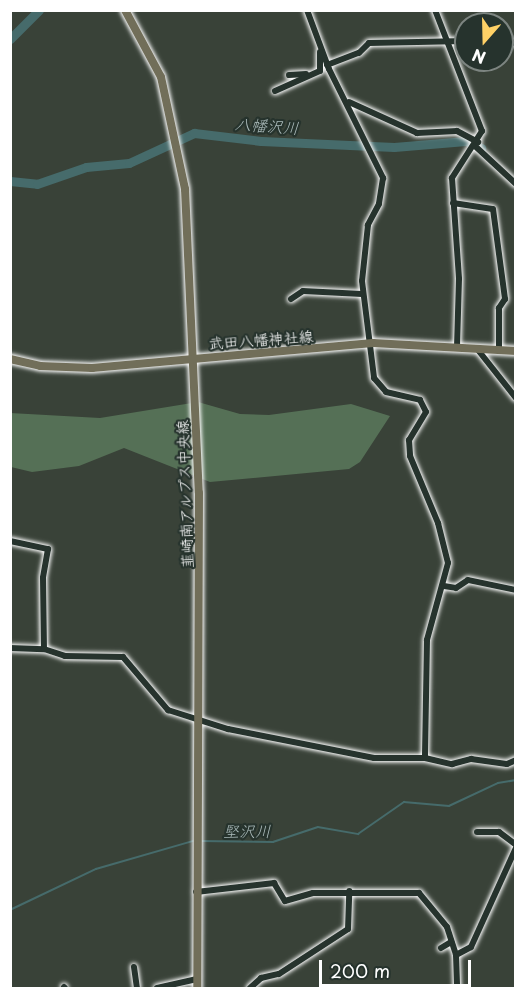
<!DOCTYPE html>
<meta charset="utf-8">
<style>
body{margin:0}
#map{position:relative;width:526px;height:999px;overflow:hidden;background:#394238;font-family:"Playpen Sans","Klee One",sans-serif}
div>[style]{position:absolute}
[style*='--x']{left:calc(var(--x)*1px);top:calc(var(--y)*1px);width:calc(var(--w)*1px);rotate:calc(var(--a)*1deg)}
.green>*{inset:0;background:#557056}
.stream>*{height:1.5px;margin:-0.75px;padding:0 0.75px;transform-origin:0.75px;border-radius:0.75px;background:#466b6b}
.river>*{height:9px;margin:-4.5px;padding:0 4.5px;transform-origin:4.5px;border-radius:4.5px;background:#466b6b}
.roads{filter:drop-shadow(0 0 2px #fff) drop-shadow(0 0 2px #fff)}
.minor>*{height:6px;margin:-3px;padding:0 3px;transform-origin:3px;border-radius:3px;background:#26332d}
.major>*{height:8px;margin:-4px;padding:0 4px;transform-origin:4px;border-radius:4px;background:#716e59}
span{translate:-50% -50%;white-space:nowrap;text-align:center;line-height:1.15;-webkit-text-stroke:4.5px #26332d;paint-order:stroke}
.street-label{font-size:15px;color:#fff}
.water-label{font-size:16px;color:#acbcbc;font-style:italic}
.frame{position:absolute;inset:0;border:12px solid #fff;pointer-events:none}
.north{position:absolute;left:454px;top:12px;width:60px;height:60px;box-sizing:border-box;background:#26332d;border:2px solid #7d8581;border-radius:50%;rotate:200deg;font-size:16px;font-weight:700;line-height:24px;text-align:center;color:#fff}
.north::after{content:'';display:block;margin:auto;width:21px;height:27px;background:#ffd166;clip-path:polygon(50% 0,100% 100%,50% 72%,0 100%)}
.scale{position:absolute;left:319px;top:960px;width:152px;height:27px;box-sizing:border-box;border:3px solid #fff;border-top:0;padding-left:8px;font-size:18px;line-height:21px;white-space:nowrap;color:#fff;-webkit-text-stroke:4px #26332d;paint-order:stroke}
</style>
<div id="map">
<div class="green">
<div style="clip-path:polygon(198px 402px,240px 414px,269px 415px,351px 404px,390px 416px,360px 462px,349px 469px,210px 482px,124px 448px,79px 466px,32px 472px,11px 467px,10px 413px,100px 418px)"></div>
</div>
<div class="stream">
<div style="--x:201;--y:841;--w:72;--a:0.8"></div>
<div style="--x:273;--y:842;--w:47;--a:-18.4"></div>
<div style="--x:318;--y:827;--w:41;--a:9.9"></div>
<div style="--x:358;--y:834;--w:56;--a:-34.8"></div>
<div style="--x:404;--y:802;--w:45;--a:5.1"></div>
<div style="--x:449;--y:806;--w:54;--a:-25.1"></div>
<div style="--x:498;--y:783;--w:18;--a:-9"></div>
<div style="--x:10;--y:910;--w:95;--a:-25.5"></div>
<div style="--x:96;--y:869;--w:101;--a:-16.1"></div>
</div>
<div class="river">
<div style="--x:10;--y:39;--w:41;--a:-45"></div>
<div style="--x:10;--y:181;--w:27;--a:6"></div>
<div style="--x:37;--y:184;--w:52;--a:-19.1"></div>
<div style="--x:86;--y:167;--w:43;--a:-5.3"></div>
<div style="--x:129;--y:163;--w:72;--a:-24.8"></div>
<div style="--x:194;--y:133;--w:67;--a:6.8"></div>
<div style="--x:261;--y:141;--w:133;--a:2.6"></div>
<div style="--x:394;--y:147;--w:72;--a:-4.8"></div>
<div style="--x:466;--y:141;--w:17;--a:25"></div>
</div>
<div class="roads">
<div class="minor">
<div style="--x:307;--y:10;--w:63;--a:69.6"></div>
<div style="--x:329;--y:69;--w:122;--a:63.6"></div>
<div style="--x:383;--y:178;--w:26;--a:99"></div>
<div style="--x:379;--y:204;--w:24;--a:118"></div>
<div style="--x:368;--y:225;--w:56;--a:96.1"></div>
<div style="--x:362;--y:281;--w:98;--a:82.9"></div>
<div style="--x:374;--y:378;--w:18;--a:49"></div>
<div style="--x:386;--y:392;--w:35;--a:13"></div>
<div style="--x:420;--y:400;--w:13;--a:63"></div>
<div style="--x:426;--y:412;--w:33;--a:121"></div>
<div style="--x:409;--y:440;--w:16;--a:86"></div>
<div style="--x:410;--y:456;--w:73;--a:67.3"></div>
<div style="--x:438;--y:523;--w:41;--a:76"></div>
<div style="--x:448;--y:563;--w:80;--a:105.3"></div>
<div style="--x:427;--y:640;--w:118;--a:91"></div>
<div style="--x:435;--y:10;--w:130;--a:68.8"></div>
<div style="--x:482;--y:131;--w:56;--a:122.6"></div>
<div style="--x:452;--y:178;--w:101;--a:86"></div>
<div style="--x:459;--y:279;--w:69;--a:91.7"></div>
<div style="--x:502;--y:41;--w:14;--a:8"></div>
<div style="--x:327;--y:65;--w:34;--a:-21"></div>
<div style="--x:359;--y:53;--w:14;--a:-45"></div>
<div style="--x:369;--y:43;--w:97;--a:-1.2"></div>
<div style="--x:289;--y:75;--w:17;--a:-3"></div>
<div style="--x:275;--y:91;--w:49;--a:-24"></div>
<div style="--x:320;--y:71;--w:19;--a:-90"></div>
<div style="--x:349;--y:102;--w:75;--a:24.5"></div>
<div style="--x:417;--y:133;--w:40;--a:-2.9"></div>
<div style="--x:457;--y:131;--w:24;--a:28"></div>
<div style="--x:475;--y:146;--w:56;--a:42.8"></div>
<div style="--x:453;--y:203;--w:40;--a:8.5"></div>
<div style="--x:493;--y:209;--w:91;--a:82.4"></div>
<div style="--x:505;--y:299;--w:11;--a:124"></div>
<div style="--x:499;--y:308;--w:43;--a:90"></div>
<div style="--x:291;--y:299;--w:14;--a:-34"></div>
<div style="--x:303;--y:291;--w:59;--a:2.9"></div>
<div style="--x:478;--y:350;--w:61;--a:51.6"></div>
<div style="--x:10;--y:541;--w:39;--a:12"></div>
<div style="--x:48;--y:549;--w:29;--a:100"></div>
<div style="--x:43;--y:578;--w:71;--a:89.2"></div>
<div style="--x:444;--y:586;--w:12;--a:9"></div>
<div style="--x:456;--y:588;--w:14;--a:-34"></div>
<div style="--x:468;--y:580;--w:49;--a:11.8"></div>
<div style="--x:10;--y:648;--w:34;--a:2"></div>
<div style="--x:44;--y:649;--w:22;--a:18"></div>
<div style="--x:65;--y:656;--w:58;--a:1"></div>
<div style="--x:123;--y:657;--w:70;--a:49.7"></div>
<div style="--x:168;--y:710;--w:63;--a:17.6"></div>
<div style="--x:228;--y:729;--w:149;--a:11.2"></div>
<div style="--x:374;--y:758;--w:51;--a:0"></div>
<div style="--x:425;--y:758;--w:28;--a:13"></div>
<div style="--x:452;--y:764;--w:20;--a:-15"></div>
<div style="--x:471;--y:759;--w:36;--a:8"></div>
<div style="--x:507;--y:764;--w:10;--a:-24"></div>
<div style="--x:477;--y:832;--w:22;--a:0"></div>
<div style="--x:499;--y:832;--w:21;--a:37"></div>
<div style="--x:196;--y:892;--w:79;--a:-6.6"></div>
<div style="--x:274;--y:883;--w:21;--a:59"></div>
<div style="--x:285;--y:901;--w:29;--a:-16"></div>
<div style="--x:313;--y:893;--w:106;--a:0"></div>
<div style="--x:419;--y:893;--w:44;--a:50.5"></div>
<div style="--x:447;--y:927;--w:29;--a:72"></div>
<div style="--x:456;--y:955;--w:33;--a:88"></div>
<div style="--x:441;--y:948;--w:12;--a:-31"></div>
<div style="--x:456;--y:955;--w:17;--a:-28"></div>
<div style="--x:471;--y:947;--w:109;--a:-65.6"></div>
<div style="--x:134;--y:967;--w:21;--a:82"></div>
<div style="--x:64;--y:987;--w:1;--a:45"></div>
<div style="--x:157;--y:988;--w:41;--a:-12.7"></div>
<div style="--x:250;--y:988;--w:15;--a:-42"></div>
<div style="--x:261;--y:978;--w:18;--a:-13"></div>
<div style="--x:279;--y:974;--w:82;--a:-33.1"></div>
<div style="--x:348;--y:929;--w:38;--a:-88"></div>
</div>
<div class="major">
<div style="--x:125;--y:10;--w:76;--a:61.8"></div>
<div style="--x:161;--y:77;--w:115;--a:77.9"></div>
<div style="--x:185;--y:189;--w:304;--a:87.4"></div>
<div style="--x:199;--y:493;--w:495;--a:90.2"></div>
<div style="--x:10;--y:359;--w:31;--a:13"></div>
<div style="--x:40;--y:366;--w:52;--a:2.2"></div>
<div style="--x:92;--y:368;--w:282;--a:-5.1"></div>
<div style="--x:373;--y:343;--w:143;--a:3.2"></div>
</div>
</div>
<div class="street-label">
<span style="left:261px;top:339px;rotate:-4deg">武田八幡神社線</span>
<span style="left:184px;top:494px;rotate:-92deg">韮崎南アルプス中央線</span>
</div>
<div class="water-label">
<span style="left:267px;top:125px;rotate:4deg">八幡沢川</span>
<span style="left:247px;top:830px">堅沢川</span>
</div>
<div class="frame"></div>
<div class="north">N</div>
<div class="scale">200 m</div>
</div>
